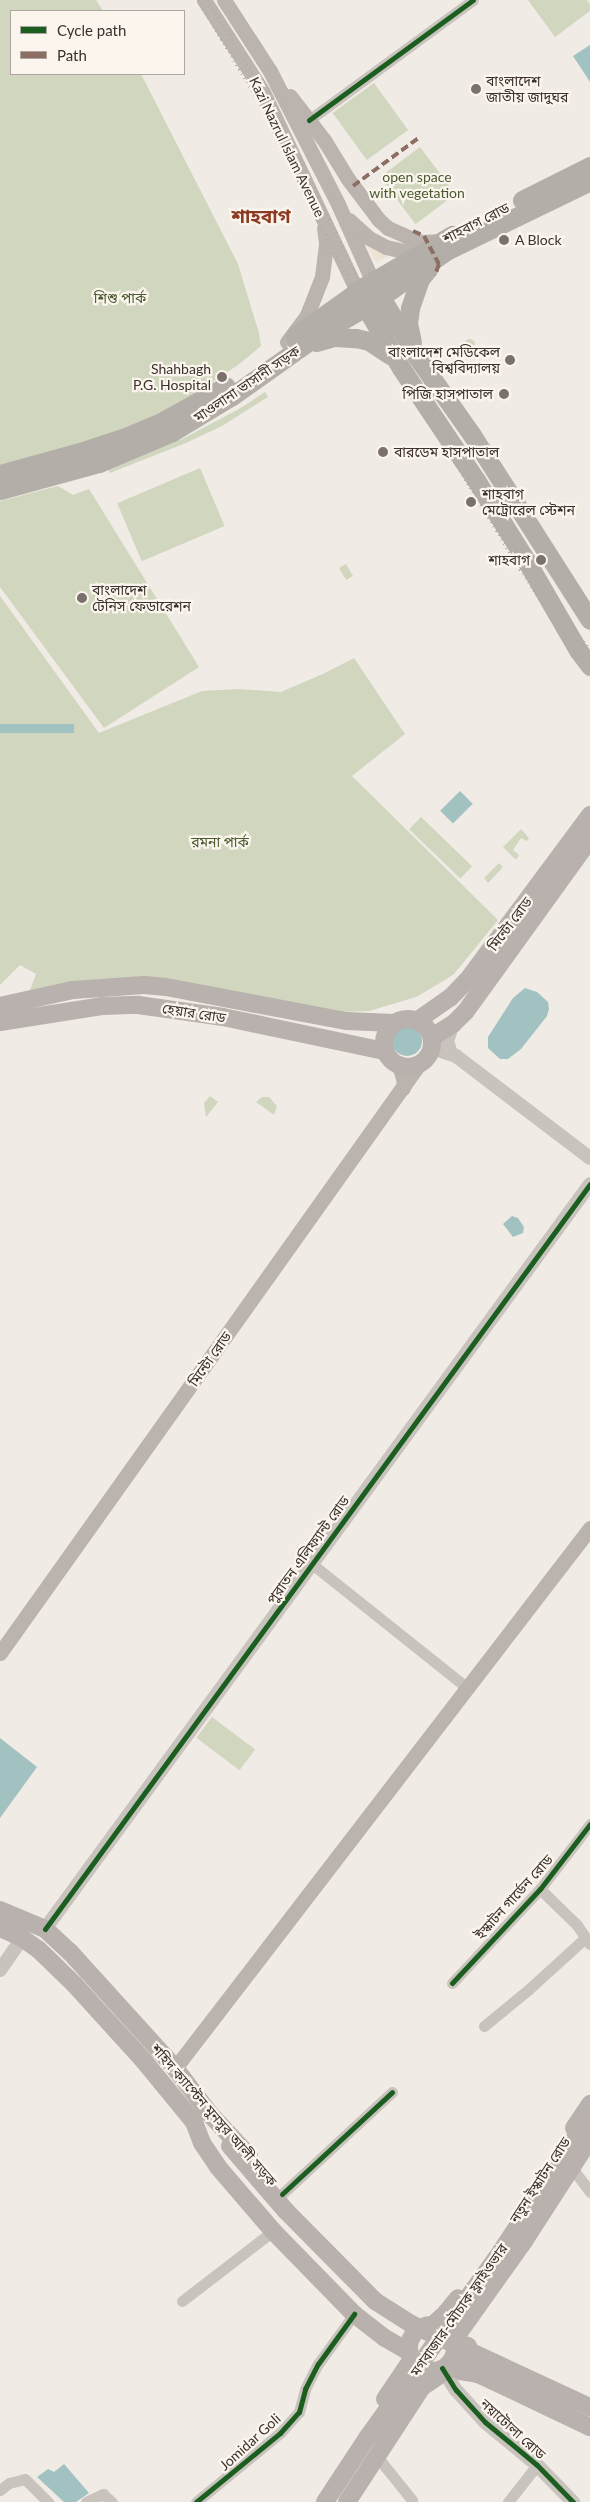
<!DOCTYPE html>
<meta charset="utf-8">
<style>
body{margin:0}
#map{position:relative;width:590px;height:2502px;overflow:hidden;background:#f0ebe5;font-family:Lato,"Noto Sans Bengali",sans-serif}
div>[style]{position:absolute}
[style*='--x']{left:calc(var(--x)*1px);top:calc(var(--y)*1px);width:calc(var(--w)*1px);rotate:calc(var(--a)*1deg)}
.green>*{inset:0;background:#d1d6bf;transform-origin:0 0}
.round{border-radius:50%}
.plaza>*{inset:0;background:#eee3d5}
.water>*{inset:0;background:#a1c2c1;transform-origin:0 0}
.minor>*{height:11px;margin:-5.5px;padding:0 5.5px;transform-origin:5.5px;border-radius:5.5px;background:#c9c3be}
.tertiary>*{height:14px;margin:-7px;padding:0 7px;transform-origin:7px;border-radius:7px;background:#c9c3be}
.secondary>*{height:15px;margin:-7.5px;padding:0 7.5px;transform-origin:7.5px;border-radius:7.5px;background:#bab3ae}
.primary>*{height:18px;margin:-9px;padding:0 9px;transform-origin:9px;border-radius:9px;background:#b8b1ad}
.primary>.ring{margin:-9px;padding:0;box-sizing:content-box;background:none;border:18px solid #b8b1ad;border-radius:50%}
.trunk>*{height:19px;margin:-9.5px;padding:0 9.5px;transform-origin:9.5px;border-radius:9.5px;background:#b4aea8}
.rail>*{height:3px;margin-top:-1.5px;transform-origin:0;background:repeating-linear-gradient(90deg,#b1aca8 0 1px,transparent 0 5px)}
.primary-bridge>*{height:18px;margin:-9px;padding:0 9px;transform-origin:9px;border-radius:9px;background:#b8b1ad}
.quiet>*{height:4px;margin-top:-2px;transform-origin:0;background:repeating-linear-gradient(90deg,#8d6e63 0 8px,transparent 0 12px)}
.cycleway>*{height:5px;margin:-2.5px;padding:0 2.5px;transform-origin:2.5px;border-radius:2.5px;background:#1b5e20}
.dots>*{width:14px;height:14px;translate:-50% -50%;box-sizing:border-box;border:2px solid #fbf5ee;border-radius:50%}
span{translate:-50% -50%;white-space:nowrap;text-align:center;line-height:1.15;-webkit-text-stroke:4.5px #fbf5ee;paint-order:stroke}
.poi-label{font-size:14px;color:#3b302b}
.left{translate:0 -50%;text-align:left}
.right{translate:-100% -50%;text-align:right}
.street-label{font-size:14px;color:#3b302b}
.park-label{font-size:14px;color:#4a5a2e}
.district-label{font-size:19px;color:#8c3b22;font-weight:700}
.legend{position:absolute;left:10px;top:10px;width:175px;height:65px;box-sizing:border-box;background:#fbf5ee;border:1px solid #aea6a0;margin:0;padding:6px 9px;list-style:none;font-size:15px;color:#3b302b}
.legend li{display:flex;align-items:center;gap:10px;height:25px}
.legend b{width:25px;border:1px solid #aea6a0}
</style>
<div id="map">
<div class="green">
<div style="clip-path:polygon(0 0,96px 0,103px 11px,11px 11px,11px 74px,141px 74px,238px 264px,259px 333px,261px 346px,238px 365px,179px 404px,121px 431px,0 468px)"></div>
<div style="clip-path:polygon(528px 0,587px 0,590px 4px,590px 11px,555px 37px)"></div>
<div style="left:374px;top:83px;width:58px;height:51px;rotate:54deg"></div>
<div style="left:420px;top:147px;width:59px;height:50px;rotate:53deg"></div>
<div class="round" style="left:463.5px;top:338.5px;width:11px;height:11px"></div>
<div style="clip-path:polygon(265px 392px,268px 397px,222px 426px,186px 443px,110px 473px,108px 469px,184px 438px,239px 409px)"></div>
<div style="left:200px;top:468px;width:63px;height:90px;rotate:67deg"></div>
<div style="clip-path:polygon(58px 486px,73px 495px,89px 489px,199px 667px,104px 728px,0 587px,0 501px)"></div>
<div style="left:346px;top:564px;width:14px;height:8px;rotate:60deg"></div>
<div style="clip-path:polygon(0 596px,99px 733px,202px 691px,239px 689px,281px 692px,325px 673px,354px 658px,405px 734px,352px 776px,498px 920px,454px 974px,445px 980px,416px 997px,369px 1011px,339px 1012px,165px 982px,31px 994px,30px 990px,36px 974px,20px 965px,0 985px)"></div>
<div style="left:421px;top:817px;width:71px;height:17px;rotate:44deg"></div>
<div style="clip-path:polygon(521px 829px,529px 838px,527px 841px,521px 838px,513px 850px,519px 855px,516px 860px,503px 847px)"></div>
<div style="clip-path:polygon(499px 863px,503px 867px,488px 883px,484px 878px)"></div>
<div style="clip-path:polygon(210px 1096px,218px 1102px,206px 1117px,204px 1103px)"></div>
<div style="clip-path:polygon(262px 1097px,269px 1097px,277px 1106px,274px 1115px,256px 1102px)"></div>
<div style="left:212px;top:1717px;width:54px;height:26px;rotate:37deg"></div>
</div>
<div class="plaza">
<div style="clip-path:polygon(364px 240px,396px 252px,376px 263px)"></div>
</div>
<div class="water">
<div style="clip-path:polygon(590px 45px,590px 82px,573px 56px)"></div>
<div style="left:0;top:724px;width:74px;height:9px"></div>
<div style="left:460px;top:791px;width:18px;height:28px;rotate:45deg"></div>
<div style="clip-path:polygon(525px 988px,537px 992px,548px 1002px,549px 1009px,547px 1016px,521px 1049px,508px 1059px,500px 1059px,488px 1048px,488px 1037px,513px 998px)"></div>
<div class="round" style="left:392px;top:1026px;width:30px;height:30px"></div>
<div style="clip-path:polygon(512px 1216px,518px 1218px,524px 1227px,523px 1233px,513px 1237px,503px 1224px)"></div>
<div style="clip-path:polygon(0 1738px,37px 1767px,0 1818px)"></div>
<div style="clip-path:polygon(64px 2464px,89px 2493px,76px 2502px,64px 2502px,37px 2477px,48px 2469px,54px 2472px)"></div>
</div>
<div class="minor">
<div style="--x:309;--y:120;--w:203;--a:-36.2"></div>
<div style="--x:312;--y:1564;--w:197;--a:38.6"></div>
<div style="--x:540;--y:1889;--w:52;--a:44.2"></div>
<div style="--x:577;--y:1925;--w:23;--a:56"></div>
<div style="--x:452;--y:1983;--w:129;--a:-46.9"></div>
<div style="--x:540;--y:1889;--w:82;--a:-52.4"></div>
<div style="--x:484;--y:2026;--w:58;--a:-39.4"></div>
<div style="--x:529;--y:1989;--w:76;--a:-42.3"></div>
<div style="--x:572;--y:2168;--w:30;--a:53"></div>
<div style="--x:282;--y:2194;--w:150;--a:-42.8"></div>
<div style="--x:182;--y:2301;--w:115;--a:-37.6"></div>
<div style="--x:379;--y:2459;--w:53;--a:51.2"></div>
<div style="--x:0;--y:2490;--w:11;--a:-38"></div>
<div style="--x:9;--y:2483;--w:16;--a:-14"></div>
<div style="--x:25;--y:2479;--w:33;--a:45"></div>
<div style="--x:86;--y:2502;--w:19;--a:-25"></div>
<div style="--x:103;--y:2494;--w:12;--a:42"></div>
<div style="--x:196;--y:2502;--w:109;--a:-39.4"></div>
<div style="--x:280;--y:2433;--w:28;--a:-48"></div>
<div style="--x:299;--y:2412;--w:24;--a:-75"></div>
<div style="--x:305;--y:2389;--w:28;--a:-63"></div>
<div style="--x:318;--y:2364;--w:62;--a:-54.2"></div>
<div style="--x:508;--y:2502;--w:47;--a:-51.9"></div>
</div>
<div class="tertiary">
<div style="--x:432;--y:1048;--w:25;--a:18"></div>
<div style="--x:456;--y:1056;--w:168;--a:37.3"></div>
<div style="--x:451;--y:1054;--w:14;--a:-107"></div>
<div style="--x:447;--y:1041;--w:18;--a:-71"></div>
<div style="--x:45;--y:1929;--w:923;--a:-53.81"></div>
<div style="--x:0;--y:1970;--w:39;--a:-55"></div>
<div style="--x:442;--y:2368;--w:26;--a:58"></div>
<div style="--x:456;--y:2390;--w:43;--a:47.8"></div>
<div style="--x:485;--y:2422;--w:67;--a:39.6"></div>
<div style="--x:537;--y:2465;--w:52;--a:45.8"></div>
</div>
<div class="secondary">
<div style="--x:204;--y:0;--w:109;--a:57.3"></div>
<div style="--x:263;--y:92;--w:229;--a:64.7"></div>
<div style="--x:224;--y:0;--w:85;--a:57.1"></div>
<div style="--x:270;--y:71;--w:149;--a:62.9"></div>
<div style="--x:338;--y:204;--w:93;--a:65.9"></div>
<div style="--x:290;--y:96;--w:56;--a:52.3"></div>
<div style="--x:324;--y:140;--w:46;--a:58.4"></div>
<div style="--x:348;--y:179;--w:51;--a:52.9"></div>
<div style="--x:379;--y:220;--w:12;--a:42"></div>
<div style="--x:388;--y:228;--w:30;--a:24"></div>
<div style="--x:415;--y:240;--w:8;--a:14"></div>
<div style="--x:423;--y:242;--w:17;--a:-3"></div>
<div style="--x:349;--y:220;--w:27;--a:42"></div>
<div style="--x:369;--y:238;--w:19;--a:28"></div>
<div style="--x:386;--y:247;--w:17;--a:13"></div>
<div style="--x:403;--y:251;--w:23;--a:-10"></div>
<div style="--x:287;--y:342;--w:34;--a:-53"></div>
<div style="--x:307;--y:315;--w:41;--a:-68.5"></div>
<div style="--x:322;--y:277;--w:35;--a:-83"></div>
<div style="--x:326;--y:242;--w:14;--a:-98"></div>
<div style="--x:399;--y:1065;--w:17;--a:73"></div>
<div style="--x:404;--y:1081;--w:7;--a:98"></div>
<div style="--x:0;--y:1653;--w:723;--a:-54.57"></div>
<div style="--x:175;--y:2068;--w:681;--a:-52.46"></div>
</div>
<div class="primary">
<div style="--x:0;--y:1006;--w:75;--a:-12.4"></div>
<div style="--x:73;--y:990;--w:71;--a:-4"></div>
<div style="--x:144;--y:985;--w:22;--a:5"></div>
<div style="--x:166;--y:987;--w:183;--a:10.7"></div>
<div style="--x:346;--y:1021;--w:48;--a:2.4"></div>
<div class="ring" style="left:384px;top:1019px;width:30px;height:30px"></div>
<div style="--x:418;--y:1020;--w:39;--a:-35"></div>
<div style="--x:450;--y:998;--w:28;--a:-46"></div>
<div style="--x:469;--y:978;--w:203;--a:-53.4"></div>
<div style="--x:0;--y:1022;--w:103;--a:-8.9"></div>
<div style="--x:102;--y:1006;--w:36;--a:-2"></div>
<div style="--x:138;--y:1005;--w:86;--a:8"></div>
<div style="--x:223;--y:1017;--w:166;--a:11.9"></div>
<div style="--x:432;--y:1037;--w:25;--a:-32"></div>
<div style="--x:453;--y:1024;--w:18;--a:-45"></div>
<div style="--x:466;--y:1011;--w:212;--a:-54.2"></div>
<div style="--x:0;--y:1910;--w:49;--a:22.9"></div>
<div style="--x:45;--y:1929;--w:34;--a:43"></div>
<div style="--x:70;--y:1952;--w:156;--a:47.8"></div>
<div style="--x:175;--y:2068;--w:56;--a:52.9"></div>
<div style="--x:209;--y:2113;--w:59;--a:47.1"></div>
<div style="--x:0;--y:1928;--w:24;--a:24"></div>
<div style="--x:22;--y:1938;--w:21;--a:35"></div>
<div style="--x:39;--y:1950;--w:49;--a:44.2"></div>
<div style="--x:74;--y:1984;--w:104;--a:47.7"></div>
<div style="--x:144;--y:2061;--w:79;--a:50.7"></div>
<div style="--x:194;--y:2122;--w:22;--a:69"></div>
<div style="--x:202;--y:2143;--w:29;--a:56"></div>
<div style="--x:218;--y:2167;--w:84;--a:49.3"></div>
<div style="--x:273;--y:2231;--w:116;--a:45.7"></div>
<div style="--x:354;--y:2314;--w:39;--a:38"></div>
<div style="--x:385;--y:2338;--w:28;--a:30"></div>
<div style="--x:574;--y:2128;--w:29;--a:-56"></div>
<div style="--x:433;--y:2325;--w:18;--a:-43"></div>
<div style="--x:446;--y:2313;--w:19;--a:-51"></div>
<div class="ring" style="left:409px;top:2325px;width:28px;height:28px"></div>
<div style="--x:468;--y:2346;--w:16;--a:-162"></div>
<div style="--x:453;--y:2341;--w:123;--a:-54.6"></div>
<div style="--x:524;--y:2241;--w:121;--a:-57.1"></div>
<div style="--x:460;--y:2371;--w:18;--a:9"></div>
<div style="--x:478;--y:2374;--w:31;--a:25"></div>
<div style="--x:506;--y:2387;--w:93;--a:25.5"></div>
<div style="--x:385;--y:2399;--w:48;--a:-56"></div>
</div>
<div class="trunk">
<div style="--x:522;--y:200;--w:76;--a:-26.6"></div>
<div style="--x:376;--y:289;--w:79;--a:58.9"></div>
<div style="--x:417;--y:357;--w:95;--a:54.8"></div>
<div style="--x:472;--y:435;--w:219;--a:57.5"></div>
<div style="--x:361;--y:299;--w:80;--a:59.9"></div>
<div style="--x:401;--y:368;--w:135;--a:56.2"></div>
<div style="--x:476;--y:480;--w:97;--a:58.1"></div>
<div style="--x:527;--y:562;--w:102;--a:59.9"></div>
<div style="--x:578;--y:650;--w:20;--a:53"></div>
<div style="--x:295;--y:336;--w:86;--a:-35.5"></div>
<div style="--x:365;--y:286;--w:101;--a:-30.4"></div>
<div style="--x:316;--y:342;--w:19;--a:-16"></div>
<div style="--x:334;--y:337;--w:22;--a:3"></div>
<div style="--x:356;--y:338;--w:13;--a:13"></div>
<div style="--x:369;--y:341;--w:25;--a:34"></div>
<div style="--x:412;--y:342;--w:19;--a:-102"></div>
<div style="--x:408;--y:323;--w:15;--a:-82"></div>
<div style="--x:410;--y:308;--w:31;--a:-71"></div>
<div style="--x:420;--y:279;--w:14;--a:-51"></div>
<div style="--x:0;--y:474;--w:83;--a:-15.4"></div>
<div style="--x:80;--y:452;--w:51;--a:-18.4"></div>
<div style="--x:128;--y:436;--w:36;--a:-23"></div>
<div style="--x:161;--y:422;--w:74;--a:-29"></div>
<div style="--x:0;--y:490;--w:103;--a:-15.3"></div>
<div style="--x:99;--y:463;--w:79;--a:-23"></div>
<div style="--x:172;--y:432;--w:70;--a:-31"></div>
<div style="--x:232;--y:396;--w:110;--a:-35.4"></div>
<div style="--x:322;--y:332;--w:60;--a:-30"></div>
<div style="--x:374;--y:302;--w:88;--a:-35.3"></div>
<div style="--x:446;--y:251;--w:160;--a:-25.9"></div>
</div>
<div class="rail">
<div style="--x:198;--y:0;--w:117;--a:59"></div>
<div style="--x:258;--y:100;--w:217;--a:63.2"></div>
<div style="--x:356;--y:294;--w:90;--a:60.6"></div>
<div style="--x:400;--y:372;--w:231;--a:58.7"></div>
<div style="--x:520;--y:569;--w:56;--a:56.6"></div>
<div style="--x:551;--y:616;--w:65;--a:53.1"></div>
<div style="--x:207;--y:0;--w:112;--a:58.2"></div>
<div style="--x:266;--y:95;--w:74;--a:61.7"></div>
<div style="--x:301;--y:160;--w:174;--a:64.2"></div>
<div style="--x:387;--y:334;--w:270;--a:58.8"></div>
<div style="--x:527;--y:565;--w:106;--a:53.5"></div>
</div>
<div class="primary-bridge">
<div style="--x:230;--y:2146;--w:86;--a:49.3"></div>
<div style="--x:286;--y:2211;--w:127;--a:45.3"></div>
<div style="--x:375;--y:2301;--w:45;--a:32.3"></div>
<div style="--x:413;--y:2325;--w:195;--a:24.9"></div>
<div style="--x:325;--y:2502;--w:77;--a:-56.7"></div>
<div style="--x:367;--y:2438;--w:231;--a:-54.3"></div>
<div style="--x:502;--y:2250;--w:160;--a:-56.7"></div>
<div style="--x:347;--y:2502;--w:137;--a:-56.9"></div>
<div style="--x:422;--y:2387;--w:30;--a:-34"></div>
<div style="--x:447;--y:2370;--w:16;--a:-11"></div>
<div style="--x:463;--y:2367;--w:23;--a:2"></div>
</div>
<div class="quiet">
<div style="--x:353;--y:186;--w:83;--a:-36.2"></div>
<div style="--x:413;--y:231;--w:12;--a:24"></div>
<div style="--x:424;--y:236;--w:32;--a:62"></div>
<div style="--x:439;--y:264;--w:12;--a:110"></div>
</div>
<div class="cycleway">
<div style="--x:309;--y:120;--w:203;--a:-36.2"></div>
<div style="--x:45;--y:1929;--w:923;--a:-53.81"></div>
<div style="--x:452;--y:1983;--w:129;--a:-46.9"></div>
<div style="--x:540;--y:1889;--w:82;--a:-52.4"></div>
<div style="--x:282;--y:2194;--w:150;--a:-42.8"></div>
<div style="--x:442;--y:2368;--w:26;--a:58"></div>
<div style="--x:456;--y:2390;--w:43;--a:47.8"></div>
<div style="--x:485;--y:2422;--w:67;--a:39.6"></div>
<div style="--x:537;--y:2465;--w:52;--a:45.8"></div>
<div style="--x:196;--y:2502;--w:109;--a:-39.4"></div>
<div style="--x:280;--y:2433;--w:28;--a:-48"></div>
<div style="--x:299;--y:2412;--w:24;--a:-75"></div>
<div style="--x:305;--y:2389;--w:28;--a:-63"></div>
<div style="--x:318;--y:2364;--w:62;--a:-54.2"></div>
</div>
<div class="dots">
<div style="left:476px;top:89px;background:#7a716c"></div>
<div style="left:504px;top:240px;background:#7a716c"></div>
<div style="left:510px;top:360px;background:#7a716c"></div>
<div style="left:222px;top:377px;background:#7a716c"></div>
<div style="left:504px;top:394px;background:#7a716c"></div>
<div style="left:383px;top:452px;background:#7a716c"></div>
<div style="left:471px;top:502px;background:#7a716c"></div>
<div style="left:541px;top:560px;background:#7a716c"></div>
<div style="left:82px;top:598px;background:#7a716c"></div>
</div>
<div class="poi-label">
<span class="left" style="left:486px;top:89px">বাংলাদেশ<br>জাতীয় জাদুঘর</span>
<span class="left" style="left:515px;top:240px">A Block</span>
<span class="right" style="left:500px;top:360px">বাংলাদেশ মেডিকেল<br>বিশ্ববিদ্যালয়</span>
<span class="right" style="left:211px;top:377px">Shahbagh<br>P.G. Hospital</span>
<span class="right" style="left:493px;top:394px">পিজি হাসপাতাল</span>
<span class="left" style="left:394px;top:452px">বারডেম হাসপাতাল</span>
<span class="left" style="left:482px;top:502px">শাহবাগ<br>মেট্রোরেল স্টেশন</span>
<span class="right" style="left:530px;top:560px">শাহবাগ</span>
<span class="left" style="left:92px;top:598px">বাংলাদেশ<br>টেনিস ফেডারেশন</span>
</div>
<div class="street-label">
<span style="left:287px;top:147px;rotate:64deg">Kazi Nazrul Islam Avenue</span>
<span style="left:476px;top:223px;rotate:-27deg">শাহবাগ রোড</span>
<span style="left:247px;top:384px;rotate:-34deg">মাওলানা ভাসানী সড়ক</span>
<span style="left:510px;top:924px;rotate:-53deg">মিন্টো রোড</span>
<span style="left:194px;top:1013px;rotate:9deg">হেয়ার রোড</span>
<span style="left:210px;top:1359px;rotate:-55deg">মিন্টো রোড</span>
<span style="left:308px;top:1550px;rotate:-54deg">পুরাতন এলিফ্যান্ট রোড</span>
<span style="left:514px;top:1897px;rotate:-48deg">ইস্কাটন গার্ডেন রোড</span>
<span style="left:214px;top:2115px;rotate:49deg">শহিদ ক্যাপ্টেন মুনসুর আলী সড়ক</span>
<span style="left:540px;top:2180px;rotate:-57deg">নতুন ইস্কাটন রোড</span>
<span style="left:459px;top:2310px;rotate:-55deg">মগবাজার-মৌচাক ফ্লাইওভার</span>
<span style="left:513px;top:2429px;rotate:42deg">নয়াটোলা রোড</span>
<span style="left:250px;top:2442px;rotate:-42deg">Jomidar Goli</span>
</div>
<div class="park-label">
<span style="left:417px;top:185px">open space<br>with vegetation</span>
<span style="left:120px;top:298px">শিশু পার্ক</span>
<span style="left:220px;top:842px">রমনা পার্ক</span>
</div>
<div class="district-label">
<span style="left:261px;top:216px">শাহবাগ</span>
</div>
<ul class="legend">
<li><b style="height:6px;background:#1b5e20"></b>Cycle path</li>
<li><b style="height:6px;background:#8d6e63"></b>Path</li>
</ul>
</div>
